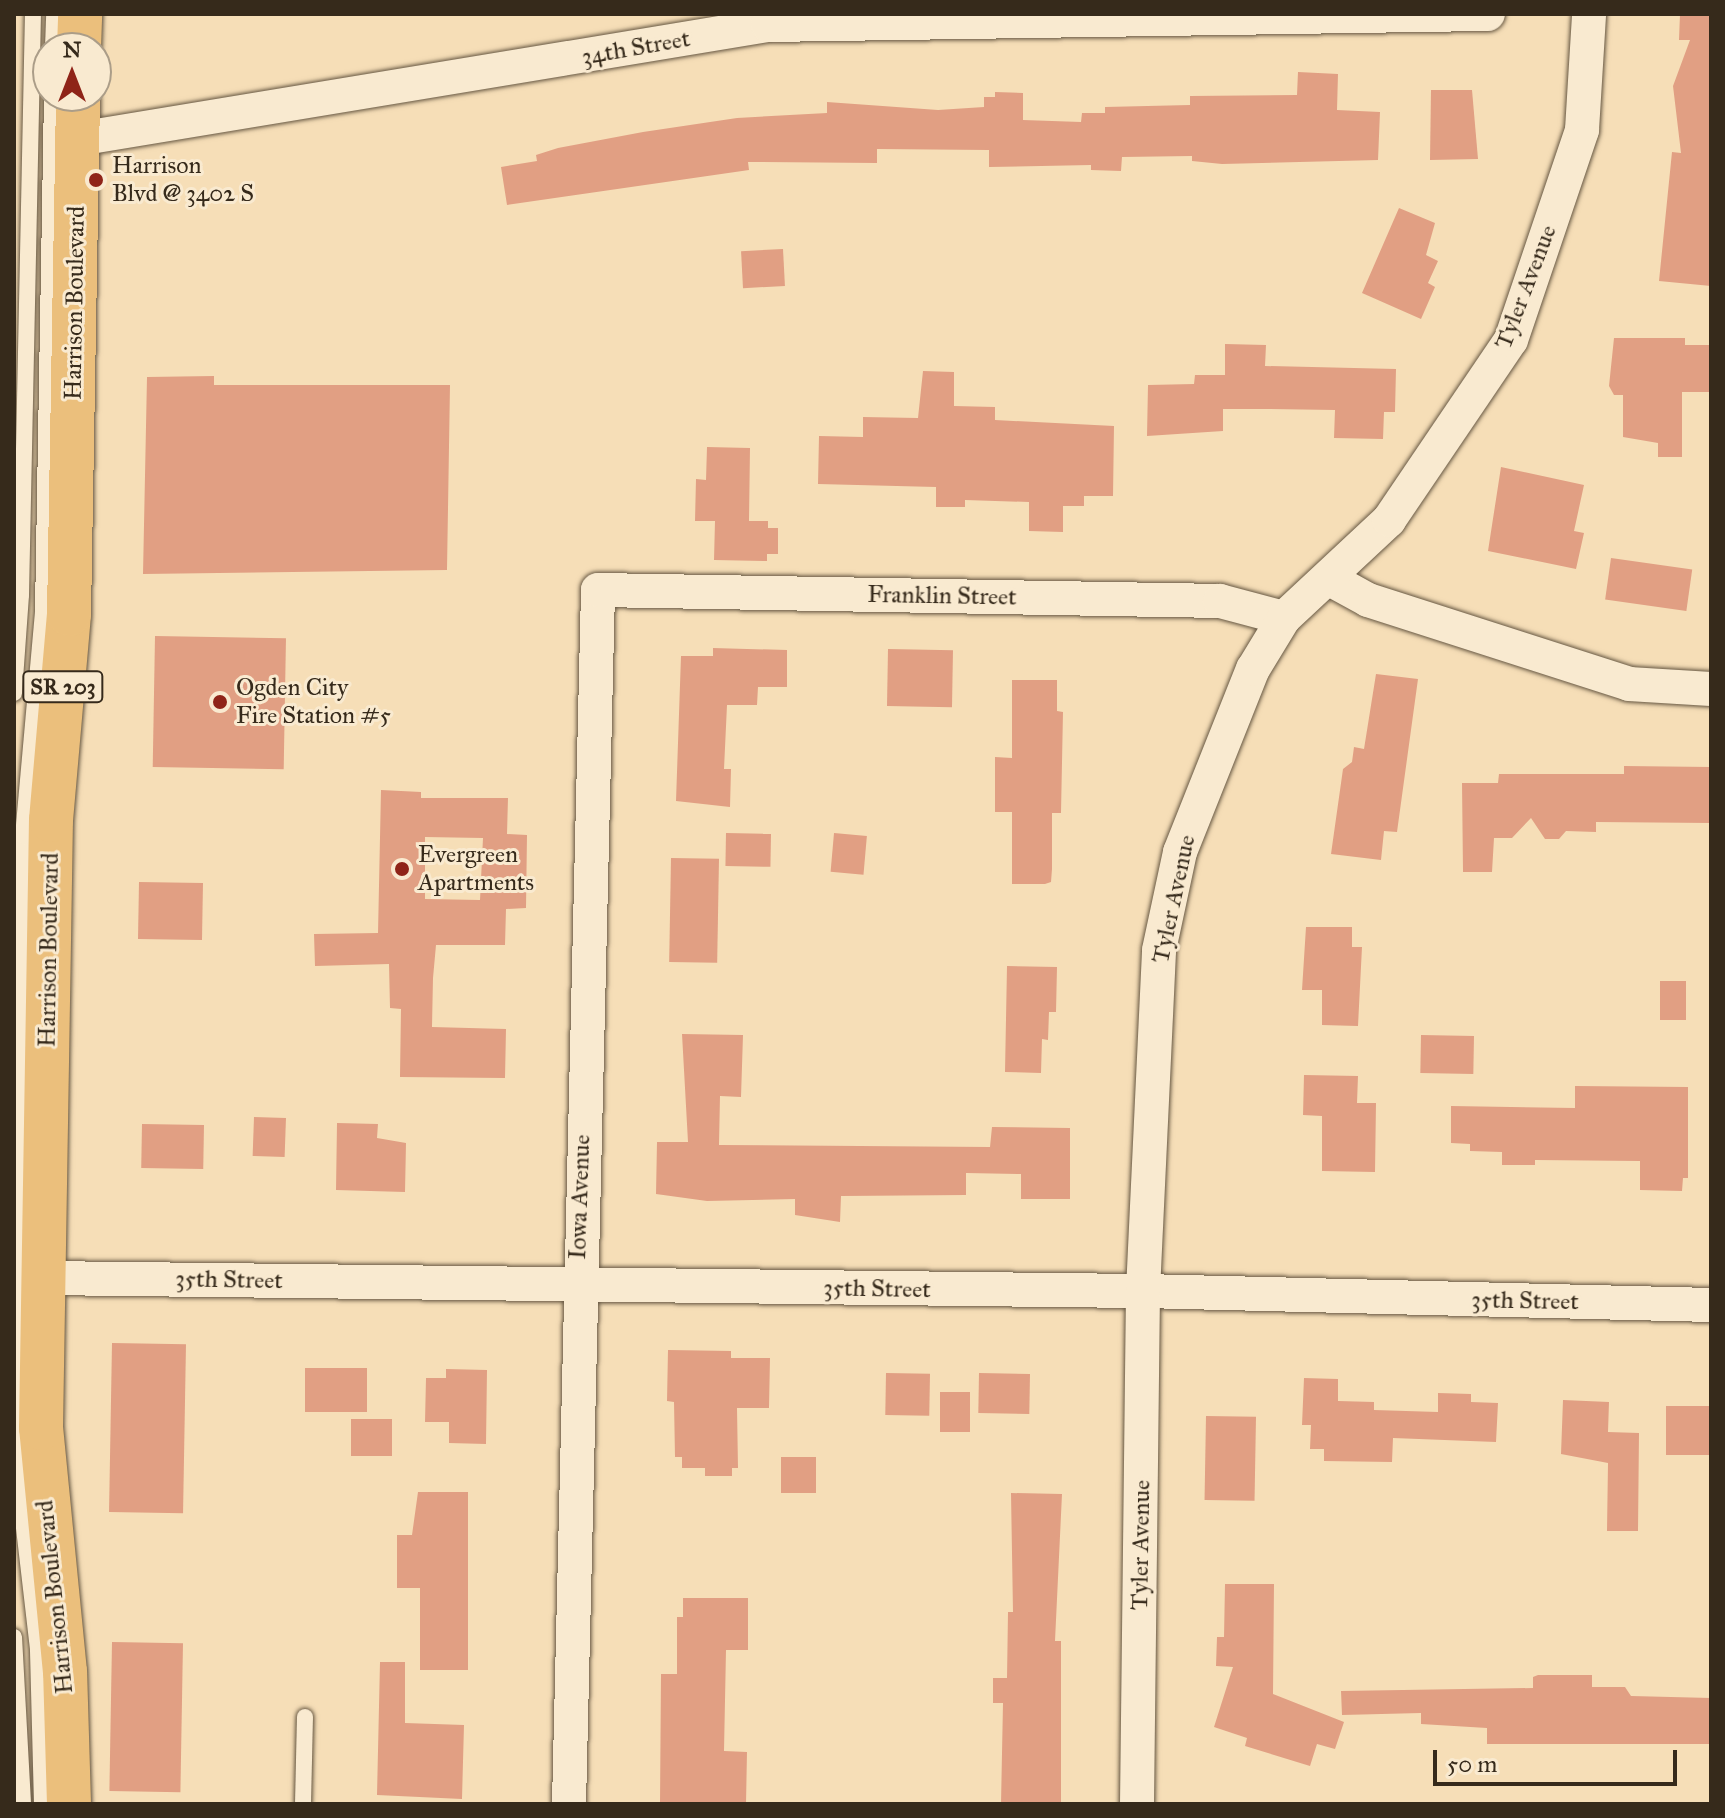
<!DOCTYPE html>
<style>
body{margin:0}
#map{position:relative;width:1725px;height:1818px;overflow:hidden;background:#f6deb7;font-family:"IM FELL Great Primer",serif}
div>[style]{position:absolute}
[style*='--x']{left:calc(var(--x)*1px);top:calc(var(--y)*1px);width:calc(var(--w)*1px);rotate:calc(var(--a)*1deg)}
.building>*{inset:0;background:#e19f83;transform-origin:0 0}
.roads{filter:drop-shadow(0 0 2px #665742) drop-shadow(0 0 2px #665742)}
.service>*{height:16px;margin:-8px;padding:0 8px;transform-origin:8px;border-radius:8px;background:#f9ead0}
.minor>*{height:34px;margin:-17px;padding:0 17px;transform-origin:17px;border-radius:17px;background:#f9ead0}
.primary>*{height:44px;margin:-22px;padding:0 22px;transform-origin:22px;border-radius:22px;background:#ebbf7c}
.dots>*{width:22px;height:22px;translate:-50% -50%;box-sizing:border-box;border:4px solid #f9ead0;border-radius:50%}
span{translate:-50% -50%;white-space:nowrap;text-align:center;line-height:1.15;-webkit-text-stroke:6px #f9ead0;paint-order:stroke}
.shield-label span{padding:2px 6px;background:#f9ead0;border:2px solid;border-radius:6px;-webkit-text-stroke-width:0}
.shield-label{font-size:22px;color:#362a1b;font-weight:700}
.street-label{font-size:24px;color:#362a1b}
.poi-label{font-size:24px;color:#362a1b}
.left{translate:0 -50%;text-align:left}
.frame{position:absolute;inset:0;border:16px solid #362a1b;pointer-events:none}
.north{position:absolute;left:32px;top:32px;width:80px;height:80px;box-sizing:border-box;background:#f9ead0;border:2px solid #ab9d88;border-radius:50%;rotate:0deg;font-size:22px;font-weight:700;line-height:32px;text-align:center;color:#362a1b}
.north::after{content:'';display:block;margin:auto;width:28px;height:36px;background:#8f2418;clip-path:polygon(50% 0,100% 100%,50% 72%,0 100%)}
.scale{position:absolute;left:1433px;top:1750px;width:244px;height:36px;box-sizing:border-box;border:4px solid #362a1b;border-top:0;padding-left:10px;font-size:24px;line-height:28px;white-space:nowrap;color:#362a1b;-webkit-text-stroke:6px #f9ead0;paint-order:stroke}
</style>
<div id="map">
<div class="building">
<div style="clip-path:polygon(1680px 14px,1711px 14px,1711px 286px,1659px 281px,1672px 152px,1681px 153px,1673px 86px,1690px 40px,1679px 40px)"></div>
<div style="clip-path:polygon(1298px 72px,1338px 74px,1337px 110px,1380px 112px,1378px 160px,1222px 164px,1192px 161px,1192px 156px,1122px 157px,1121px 171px,1091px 170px,1091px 165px,989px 167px,989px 150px,877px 149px,877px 163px,748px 162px,749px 170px,507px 205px,501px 167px,537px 161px,536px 155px,558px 148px,643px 132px,737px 118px,827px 113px,827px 102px,938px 110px,984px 107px,984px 97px,995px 97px,995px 92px,1023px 93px,1023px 120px,1081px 122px,1082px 113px,1105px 113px,1105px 107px,1190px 105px,1190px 96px,1297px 95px)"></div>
<div style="clip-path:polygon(1431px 90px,1472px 90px,1478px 159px,1430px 160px)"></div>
<div style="clip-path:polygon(1399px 208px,1435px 223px,1426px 255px,1438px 261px,1428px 283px,1435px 287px,1421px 319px,1362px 293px)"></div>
<div style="left:783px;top:249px;width:37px;height:42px;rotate:87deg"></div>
<div style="clip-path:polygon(1614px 338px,1685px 338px,1685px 345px,1711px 345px,1711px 392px,1682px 392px,1682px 457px,1658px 457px,1658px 443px,1623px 437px,1623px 395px,1614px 395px,1609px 386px)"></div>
<div style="clip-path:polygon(1225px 344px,1266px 345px,1265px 366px,1396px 369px,1395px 412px,1384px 412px,1383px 439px,1334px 438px,1335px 410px,1264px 409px,1223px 409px,1223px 431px,1147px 436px,1148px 385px,1194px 384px,1195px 375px,1225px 375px)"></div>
<div style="clip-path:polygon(923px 371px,954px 372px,954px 406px,995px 407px,995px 420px,1114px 426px,1113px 496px,1084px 496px,1084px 506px,1063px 506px,1063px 532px,1029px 531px,1029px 502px,965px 500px,965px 507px,936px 507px,936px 487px,818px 484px,819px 436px,863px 437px,863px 417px,918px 418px)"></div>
<div style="clip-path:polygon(214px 376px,214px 385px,450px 385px,447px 570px,143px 574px,147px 377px)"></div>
<div style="clip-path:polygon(707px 447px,750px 448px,749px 521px,768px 521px,768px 528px,778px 528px,778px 554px,767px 554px,767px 561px,714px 560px,715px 521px,695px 521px,696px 479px,706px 480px)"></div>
<div style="clip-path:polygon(1501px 467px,1584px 485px,1574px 531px,1584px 533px,1576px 569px,1488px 551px)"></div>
<div style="left:1611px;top:558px;width:82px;height:42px;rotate:8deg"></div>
<div style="left:155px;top:636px;width:131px;height:131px;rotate:1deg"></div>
<div style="clip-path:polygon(713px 648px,787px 650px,787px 687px,758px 687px,757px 705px,727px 705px,724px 769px,731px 769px,730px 807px,676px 801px,681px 656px,713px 656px)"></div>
<div style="left:888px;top:649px;width:65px;height:57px;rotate:1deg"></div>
<div style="clip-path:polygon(1376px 674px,1418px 679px,1397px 832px,1384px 831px,1381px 860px,1331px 854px,1343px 769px,1352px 762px,1354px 747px,1364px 749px)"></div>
<div style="clip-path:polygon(1012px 680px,1057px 680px,1057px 711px,1063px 712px,1061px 813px,1052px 813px,1052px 869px,1051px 882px,1045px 884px,1012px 884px,1012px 812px,995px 812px,995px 757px,1012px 758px)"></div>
<div style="clip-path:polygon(1624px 766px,1711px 767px,1711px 823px,1596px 822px,1596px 832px,1566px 831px,1559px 839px,1545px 839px,1531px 818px,1512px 838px,1494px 838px,1492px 872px,1463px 872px,1462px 783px,1498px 783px,1499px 774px,1624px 774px)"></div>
<div style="clip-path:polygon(evenodd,381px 790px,421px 792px,421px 798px,508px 798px,507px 834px,527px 835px,526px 908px,506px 909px,505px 945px,436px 945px,433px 978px,432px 1027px,506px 1029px,505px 1078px,400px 1077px,401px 1009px,390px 1008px,389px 964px,315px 966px,314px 934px,378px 933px,381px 790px,425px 837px,483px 838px,480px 900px,425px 899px,425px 837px)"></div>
<div style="left:726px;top:833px;width:45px;height:33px;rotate:1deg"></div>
<div style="left:834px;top:833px;width:33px;height:39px;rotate:5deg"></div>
<div style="left:671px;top:858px;width:48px;height:104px;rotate:1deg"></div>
<div style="left:139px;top:882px;width:64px;height:57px;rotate:1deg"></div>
<div style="clip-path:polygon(1306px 927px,1352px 927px,1352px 947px,1362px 947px,1358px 1026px,1322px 1025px,1322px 990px,1302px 990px)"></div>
<div style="clip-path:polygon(1007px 966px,1057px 967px,1056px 1012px,1049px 1012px,1048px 1040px,1042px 1039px,1041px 1073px,1005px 1072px)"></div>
<div style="left:1660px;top:981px;width:26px;height:39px"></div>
<div style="clip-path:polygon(682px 1034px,743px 1035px,741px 1097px,720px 1096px,719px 1145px,990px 1147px,992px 1127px,1070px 1128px,1070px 1199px,1021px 1199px,1021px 1174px,966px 1173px,966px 1195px,841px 1196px,840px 1222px,795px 1215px,795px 1199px,707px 1201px,656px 1194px,657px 1142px,688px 1142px)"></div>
<div style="left:1421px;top:1035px;width:53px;height:38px;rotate:1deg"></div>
<div style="clip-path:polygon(1304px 1075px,1358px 1076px,1357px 1103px,1376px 1103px,1375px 1172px,1322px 1171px,1322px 1116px,1303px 1115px)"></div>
<div style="clip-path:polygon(1575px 1086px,1688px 1087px,1688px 1178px,1683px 1178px,1682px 1191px,1640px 1190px,1640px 1161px,1535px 1160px,1535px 1165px,1502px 1165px,1502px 1152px,1470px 1151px,1470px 1144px,1451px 1143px,1451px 1106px,1575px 1108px)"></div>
<div style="left:254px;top:1117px;width:32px;height:39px;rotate:2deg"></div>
<div style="clip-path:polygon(337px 1123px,378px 1124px,377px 1138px,406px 1143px,405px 1192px,336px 1190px)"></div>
<div style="left:142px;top:1124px;width:62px;height:44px;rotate:1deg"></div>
<div style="left:112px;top:1343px;width:74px;height:169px;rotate:1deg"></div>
<div style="clip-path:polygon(668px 1350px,731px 1351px,731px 1358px,770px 1358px,769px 1408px,737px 1408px,738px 1468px,732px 1468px,732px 1476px,705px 1476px,705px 1468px,682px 1468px,682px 1457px,675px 1457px,674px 1402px,667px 1401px)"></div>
<div style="left:305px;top:1368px;width:62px;height:44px"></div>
<div style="clip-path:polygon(446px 1369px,487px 1370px,486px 1444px,449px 1443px,449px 1422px,425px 1422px,426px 1378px,446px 1378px)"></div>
<div style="left:886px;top:1373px;width:44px;height:42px;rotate:1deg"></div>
<div style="left:979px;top:1373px;width:51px;height:40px;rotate:1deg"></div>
<div style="clip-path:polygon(1304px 1378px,1338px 1379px,1338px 1401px,1374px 1402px,1374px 1410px,1438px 1412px,1438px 1393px,1471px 1394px,1471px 1402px,1498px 1403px,1496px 1442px,1393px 1438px,1392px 1462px,1324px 1461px,1324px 1449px,1310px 1449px,1311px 1425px,1302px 1425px)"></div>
<div style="left:970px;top:1392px;width:40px;height:30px;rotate:90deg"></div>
<div style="clip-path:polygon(1563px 1400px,1609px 1402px,1608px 1432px,1639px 1433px,1638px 1531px,1607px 1531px,1608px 1463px,1561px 1454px)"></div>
<div style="left:1666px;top:1406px;width:45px;height:49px"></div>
<div style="left:1206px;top:1416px;width:50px;height:84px;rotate:1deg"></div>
<div style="left:351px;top:1419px;width:41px;height:37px"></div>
<div style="left:781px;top:1457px;width:35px;height:36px"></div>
<div style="clip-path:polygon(418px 1492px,468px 1492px,468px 1670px,420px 1670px,420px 1588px,397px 1588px,397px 1535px,412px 1535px)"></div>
<div style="clip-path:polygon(1011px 1493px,1062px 1494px,1055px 1641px,1061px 1641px,1061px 1804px,1001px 1804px,1003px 1703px,993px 1703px,993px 1678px,1007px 1678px,1008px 1612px,1013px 1612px)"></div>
<div style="clip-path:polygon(1225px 1584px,1274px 1584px,1273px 1694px,1344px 1722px,1335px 1749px,1317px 1744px,1310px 1766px,1245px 1746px,1247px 1738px,1214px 1727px,1233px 1667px,1216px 1666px,1217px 1637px,1224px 1637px)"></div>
<div style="clip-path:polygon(683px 1598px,748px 1598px,748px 1650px,726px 1650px,724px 1751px,747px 1752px,746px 1804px,660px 1804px,661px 1674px,677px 1674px,677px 1617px,683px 1617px)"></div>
<div style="left:112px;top:1642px;width:71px;height:149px;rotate:1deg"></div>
<div style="clip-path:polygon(380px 1662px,405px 1662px,405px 1723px,464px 1725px,462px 1799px,377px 1795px)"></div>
<div style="clip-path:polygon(1538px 1675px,1592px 1675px,1592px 1687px,1625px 1687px,1631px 1696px,1711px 1698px,1711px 1744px,1487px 1744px,1487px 1728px,1421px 1724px,1421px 1713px,1342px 1715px,1341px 1691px,1533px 1688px,1533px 1677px)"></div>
</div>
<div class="roads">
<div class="service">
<div style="--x:53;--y:48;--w:34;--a:-88"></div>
<div style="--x:14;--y:693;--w:98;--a:-85.9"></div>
<div style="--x:21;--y:595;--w:581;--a:-88.82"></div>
<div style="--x:14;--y:1637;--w:167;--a:86.9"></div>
<div style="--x:42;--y:1804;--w:155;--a:-91.5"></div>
<div style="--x:38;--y:1649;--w:182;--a:-96.6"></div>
<div style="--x:17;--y:1468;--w:91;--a:-91.3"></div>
<div style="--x:15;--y:1377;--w:541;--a:-89.15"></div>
<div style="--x:23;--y:836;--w:226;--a:-84.9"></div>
<div style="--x:43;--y:611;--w:515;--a:-89"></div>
<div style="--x:303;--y:1804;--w:87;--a:-88.7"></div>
</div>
<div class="minor">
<div style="--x:78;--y:139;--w:699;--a:-9.38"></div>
<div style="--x:768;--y:25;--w:720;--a:-0.88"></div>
<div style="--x:1328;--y:578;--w:46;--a:28.8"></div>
<div style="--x:1368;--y:600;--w:274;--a:17.8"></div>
<div style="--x:1629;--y:684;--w:82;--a:3.5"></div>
<div style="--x:43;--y:1278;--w:1100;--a:0.68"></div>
<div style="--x:1143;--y:1291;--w:568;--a:1.41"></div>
<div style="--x:569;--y:1804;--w:1214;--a:-88.63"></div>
<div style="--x:598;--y:590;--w:622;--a:1.01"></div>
<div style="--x:1220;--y:601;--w:66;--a:14.9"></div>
<div style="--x:1137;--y:1804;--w:513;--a:-89.33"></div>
<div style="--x:1143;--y:1291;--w:341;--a:-87.3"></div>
<div style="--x:1159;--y:950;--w:100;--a:-77.9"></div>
<div style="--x:1180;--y:852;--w:197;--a:-68.3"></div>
<div style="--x:1253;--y:669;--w:60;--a:-58.7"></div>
<div style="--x:1284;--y:618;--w:144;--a:-43"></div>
<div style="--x:1389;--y:520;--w:217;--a:-55.9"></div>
<div style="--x:1511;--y:340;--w:222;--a:-71.3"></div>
<div style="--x:1582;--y:130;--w:116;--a:-86.5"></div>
</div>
<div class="primary">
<div style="--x:79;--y:48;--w:34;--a:-88"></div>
<div style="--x:69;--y:1804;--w:132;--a:-91.7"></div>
<div style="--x:65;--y:1672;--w:245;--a:-95.6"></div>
<div style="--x:41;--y:1428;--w:608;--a:-89.06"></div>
<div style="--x:51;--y:820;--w:207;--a:-85"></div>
<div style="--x:69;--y:614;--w:518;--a:-89"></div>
</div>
</div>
<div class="dots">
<div style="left:96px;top:180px;background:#8f2418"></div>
<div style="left:220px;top:702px;background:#8f2418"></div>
<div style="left:402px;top:869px;background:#8f2418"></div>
</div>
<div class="shield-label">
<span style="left:63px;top:687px">SR 203</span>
</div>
<div class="street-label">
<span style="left:636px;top:48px;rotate:-10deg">34th Street</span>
<span style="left:1526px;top:287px;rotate:-69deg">Tyler Avenue</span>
<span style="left:75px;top:303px;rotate:-89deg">Harrison Boulevard</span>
<span style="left:942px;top:596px;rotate:1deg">Franklin Street</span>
<span style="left:1174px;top:899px;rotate:-78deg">Tyler Avenue</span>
<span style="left:49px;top:950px;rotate:-89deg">Harrison Boulevard</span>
<span style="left:580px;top:1197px;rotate:-88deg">Iowa Avenue</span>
<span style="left:229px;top:1280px;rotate:1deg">35th Street</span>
<span style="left:877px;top:1289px;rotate:1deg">35th Street</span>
<span style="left:1525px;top:1301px;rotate:1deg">35th Street</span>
<span style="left:1141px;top:1545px;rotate:-89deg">Tyler Avenue</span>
<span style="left:55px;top:1597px;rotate:-96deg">Harrison Boulevard</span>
</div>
<div class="poi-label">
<span class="left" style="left:112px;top:180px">Harrison<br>Blvd @ 3402 S</span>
<span class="left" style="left:236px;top:702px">Ogden City<br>Fire Station #5</span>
<span class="left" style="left:418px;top:869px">Evergreen<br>Apartments</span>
</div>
<div class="frame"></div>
<div class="north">N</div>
<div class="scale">50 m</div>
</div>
